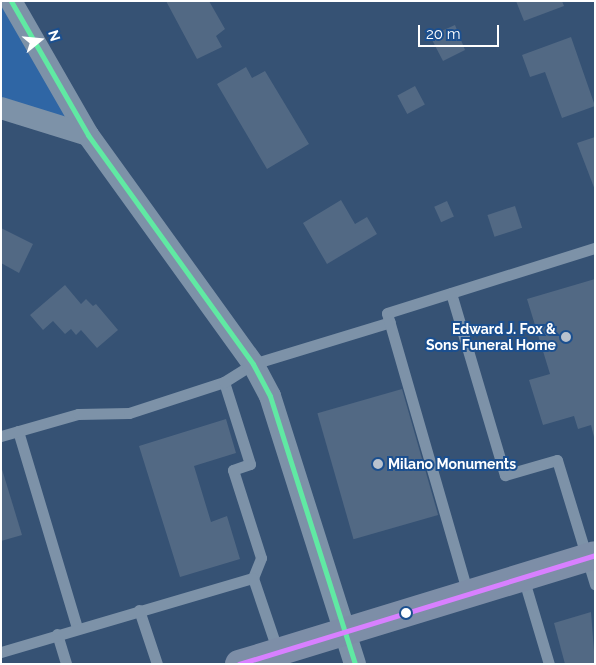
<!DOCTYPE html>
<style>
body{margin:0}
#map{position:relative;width:596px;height:665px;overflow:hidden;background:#365274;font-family:Raleway,sans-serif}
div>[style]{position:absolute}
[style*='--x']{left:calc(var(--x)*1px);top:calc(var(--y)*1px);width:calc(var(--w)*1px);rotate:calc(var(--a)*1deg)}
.green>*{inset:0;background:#2f66a5}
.building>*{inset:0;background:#526984;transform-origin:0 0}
.service>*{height:11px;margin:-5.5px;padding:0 5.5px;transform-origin:5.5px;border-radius:5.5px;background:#7d92a8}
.minor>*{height:22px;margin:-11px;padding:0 11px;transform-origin:11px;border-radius:11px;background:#7d92a8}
.primary>*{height:28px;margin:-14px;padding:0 14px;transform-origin:14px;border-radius:14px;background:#7d8ea7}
.bus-1>*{height:5px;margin:-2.5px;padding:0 2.5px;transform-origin:2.5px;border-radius:2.5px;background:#60e9a3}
.bus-2>*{height:5px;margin:-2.5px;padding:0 2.5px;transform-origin:2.5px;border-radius:2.5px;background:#d880ff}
.dots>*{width:14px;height:14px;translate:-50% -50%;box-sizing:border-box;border:2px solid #1b4f8f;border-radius:50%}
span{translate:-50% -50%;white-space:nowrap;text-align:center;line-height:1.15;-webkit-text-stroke:4px #1b4f8f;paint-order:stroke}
.poi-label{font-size:14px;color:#fff;font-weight:700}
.right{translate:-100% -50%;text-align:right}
.left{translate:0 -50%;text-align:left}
.frame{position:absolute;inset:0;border:2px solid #fff;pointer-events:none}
.north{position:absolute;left:15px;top:15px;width:50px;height:50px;-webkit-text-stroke:4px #1b4f8f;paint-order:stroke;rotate:73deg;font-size:14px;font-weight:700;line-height:20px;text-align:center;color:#fff}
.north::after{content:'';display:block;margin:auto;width:18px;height:22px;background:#fff;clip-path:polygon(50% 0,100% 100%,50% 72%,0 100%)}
.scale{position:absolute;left:418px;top:25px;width:81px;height:22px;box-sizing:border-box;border:2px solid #fff;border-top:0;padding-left:6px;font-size:15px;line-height:18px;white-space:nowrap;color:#fff;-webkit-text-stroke:4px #1b4f8f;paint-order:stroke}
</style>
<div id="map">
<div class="green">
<div style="clip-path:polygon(1px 1px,88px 135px,1px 108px)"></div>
</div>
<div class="building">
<div style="clip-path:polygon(166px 1px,209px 1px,225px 29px,216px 36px,222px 47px,197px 59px)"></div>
<div style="clip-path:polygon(516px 1px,562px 1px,564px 6px,524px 21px)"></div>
<div style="clip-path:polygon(455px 25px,465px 50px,443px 61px,430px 36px)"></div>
<div style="clip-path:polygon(571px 37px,595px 106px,562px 118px,545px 72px,530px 77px,522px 55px)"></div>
<div style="clip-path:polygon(246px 67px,252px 78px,265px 71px,309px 144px,267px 169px,217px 84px)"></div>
<div style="left:415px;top:86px;width:21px;height:20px;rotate:62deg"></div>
<div style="clip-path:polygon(595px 137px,595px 190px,577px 143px)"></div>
<div style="clip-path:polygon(341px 200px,355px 224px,367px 217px,377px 234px,327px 264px,303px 223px)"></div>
<div style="left:447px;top:201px;width:17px;height:14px;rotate:66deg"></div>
<div style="left:515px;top:206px;width:23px;height:29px;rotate:72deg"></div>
<div style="clip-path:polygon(1px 228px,33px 244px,19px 273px,1px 263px)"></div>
<div style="clip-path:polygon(595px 279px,595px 437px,594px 437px,591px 425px,578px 429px,574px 416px,543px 425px,529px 380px,550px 374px,527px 299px)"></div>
<div style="clip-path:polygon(65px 285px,81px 304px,86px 299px,93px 306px,96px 304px,118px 330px,97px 348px,81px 330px,76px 335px,71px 329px,65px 334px,53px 321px,43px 330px,30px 315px)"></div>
<div style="left:402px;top:389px;width:131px;height:88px;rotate:74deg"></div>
<div style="clip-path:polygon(226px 419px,236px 453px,194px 466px,211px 522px,227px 516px,240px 559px,180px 577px,139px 446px)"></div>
<div style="clip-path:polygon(1px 466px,22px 535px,1px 541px)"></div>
<div style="clip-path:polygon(591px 612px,595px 664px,565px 664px,554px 623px)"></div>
</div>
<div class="service">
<div style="--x:451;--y:293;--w:190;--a:73.5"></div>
<div style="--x:505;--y:475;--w:54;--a:-16.1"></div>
<div style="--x:557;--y:460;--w:130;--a:73"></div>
<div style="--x:224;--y:382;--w:86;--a:72.4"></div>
<div style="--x:250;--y:464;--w:18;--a:161"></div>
<div style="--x:233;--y:470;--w:92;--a:72.3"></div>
<div style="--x:261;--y:558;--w:22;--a:112"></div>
<div style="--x:18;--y:431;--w:206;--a:73.3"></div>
<div style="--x:1;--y:436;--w:80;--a:-15.9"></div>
<div style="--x:78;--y:414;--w:51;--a:-1.1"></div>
<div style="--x:129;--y:413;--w:100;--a:-18.1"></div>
<div style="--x:224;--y:382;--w:34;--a:-32"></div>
<div style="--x:253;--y:364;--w:143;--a:-17"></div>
<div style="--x:523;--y:577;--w:91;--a:73.4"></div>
<div style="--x:468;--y:594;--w:292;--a:-106.1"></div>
<div style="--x:387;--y:313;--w:218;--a:-17.4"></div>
<div style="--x:139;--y:610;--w:57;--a:71.6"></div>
<div style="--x:57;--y:634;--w:31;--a:73"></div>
<div style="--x:1;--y:652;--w:263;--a:-16.4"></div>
<div style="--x:253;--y:578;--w:78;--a:71.3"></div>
</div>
<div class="minor">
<div style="--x:11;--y:1;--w:155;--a:60.1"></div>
<div style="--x:88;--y:135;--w:282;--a:54.2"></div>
<div style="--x:253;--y:364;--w:36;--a:62"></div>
<div style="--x:270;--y:396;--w:281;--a:72.4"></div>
<div style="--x:1;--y:108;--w:91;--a:17.2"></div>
</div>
<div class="primary">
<div style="--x:239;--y:664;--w:372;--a:-17"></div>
</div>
<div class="bus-1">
<div style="--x:11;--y:1;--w:155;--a:60.1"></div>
<div style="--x:88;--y:135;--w:282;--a:54.2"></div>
<div style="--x:253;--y:364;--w:36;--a:62"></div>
<div style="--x:270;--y:396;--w:281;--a:72.4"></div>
</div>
<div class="bus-2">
<div style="--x:239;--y:664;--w:372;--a:-17"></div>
</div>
<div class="dots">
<div style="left:566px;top:337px;background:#b9c2ce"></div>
<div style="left:378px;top:464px;background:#b9c2ce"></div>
<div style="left:406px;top:613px;background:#fff"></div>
</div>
<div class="poi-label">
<span class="right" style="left:556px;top:337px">Edward J. Fox &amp;<br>Sons Funeral Home</span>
<span class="left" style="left:388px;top:464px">Milano Monuments</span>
</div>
<div class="frame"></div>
<div class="north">N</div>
<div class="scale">20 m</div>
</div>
